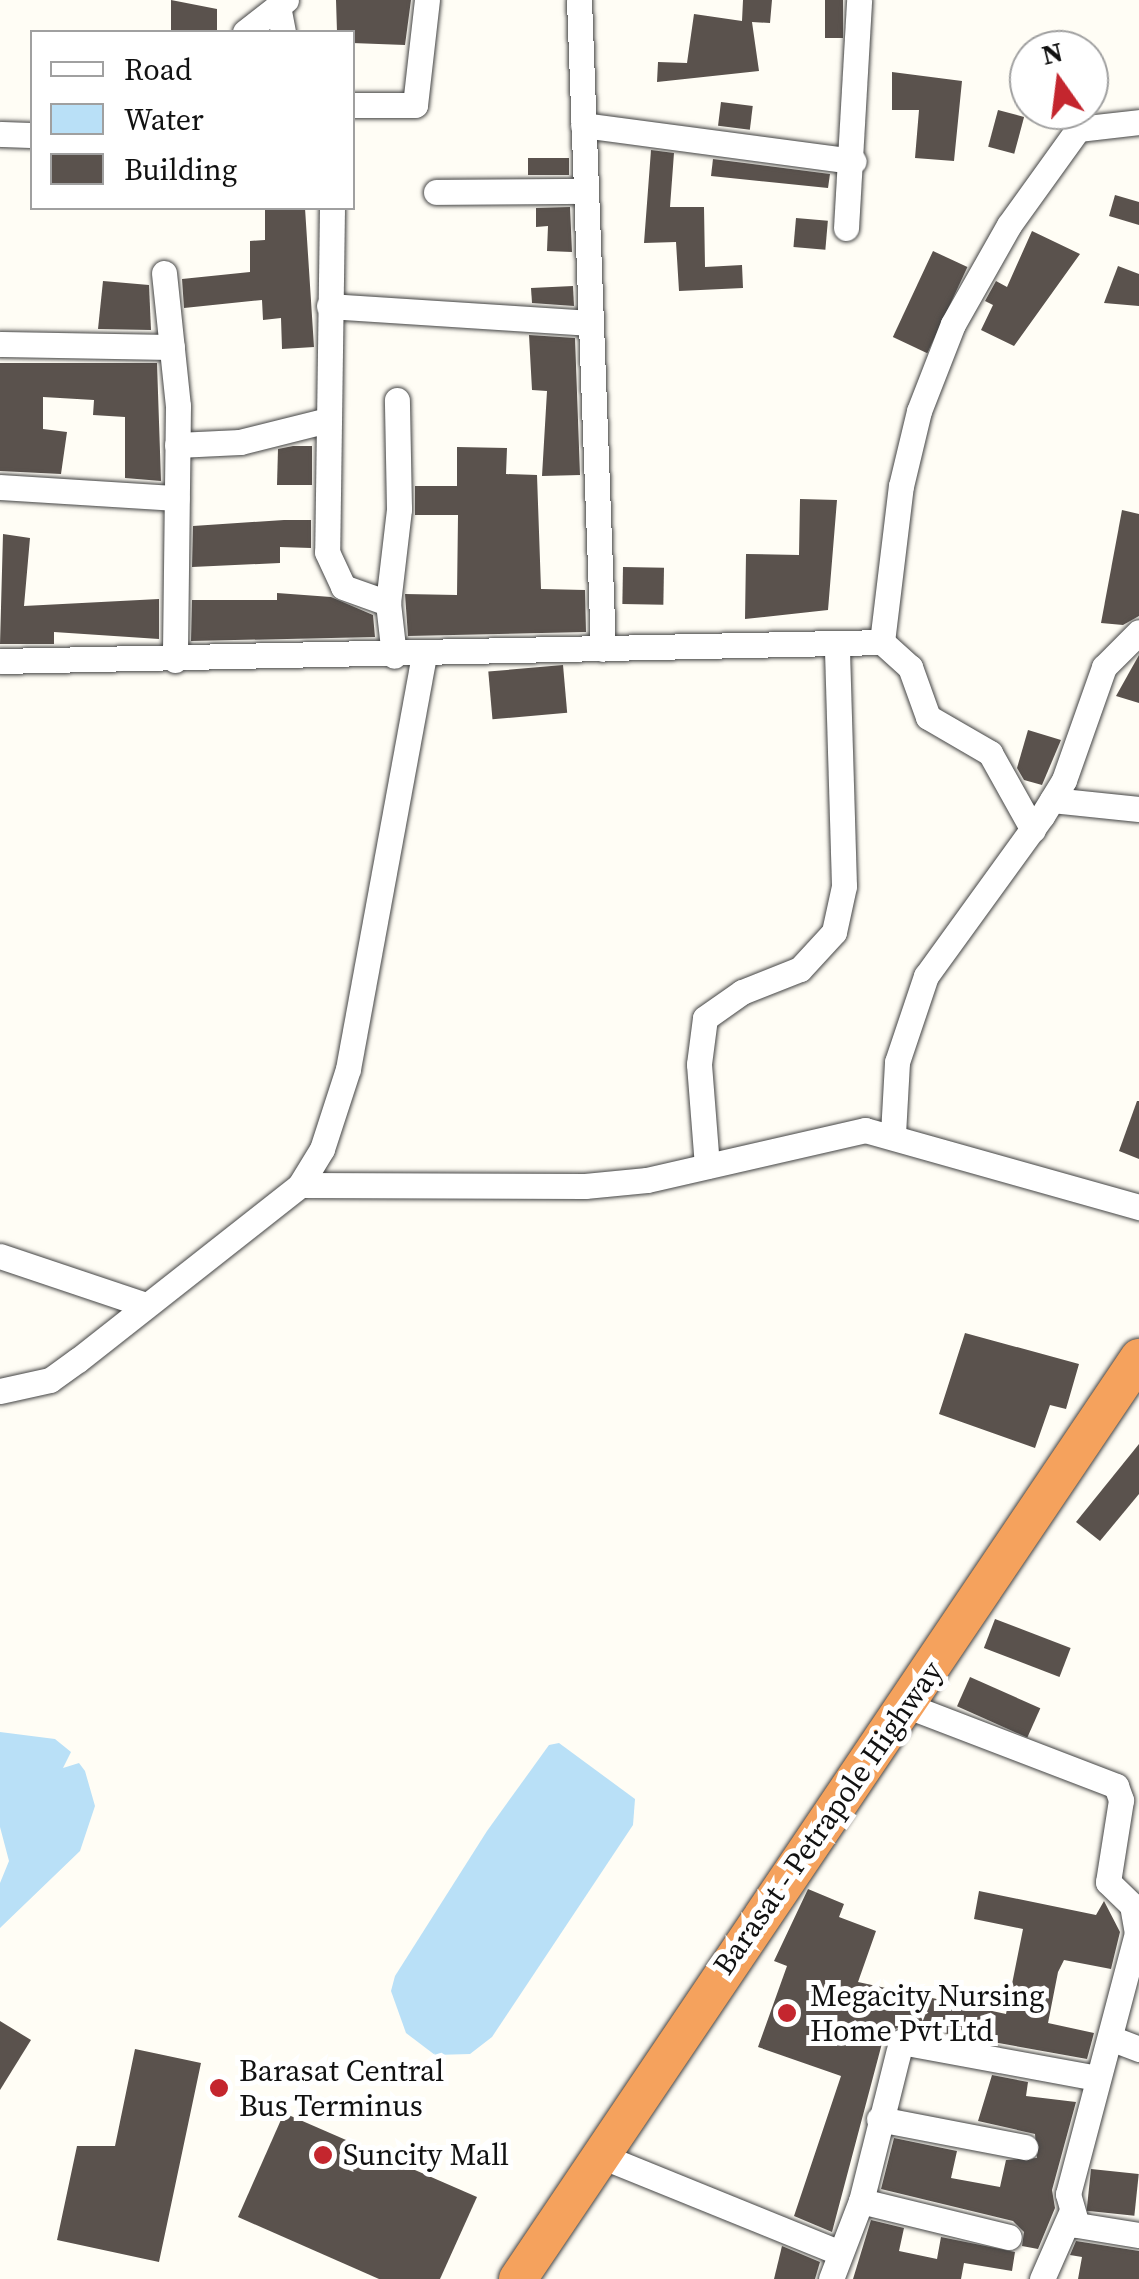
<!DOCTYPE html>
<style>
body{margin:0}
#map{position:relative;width:1139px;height:2279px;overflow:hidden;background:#fffdf5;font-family:"Source Serif 4",serif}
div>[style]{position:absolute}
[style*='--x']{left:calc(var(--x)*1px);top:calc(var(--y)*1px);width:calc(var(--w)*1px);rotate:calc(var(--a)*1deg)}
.water>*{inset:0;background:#b9e0f7}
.building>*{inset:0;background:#5a524d;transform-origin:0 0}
.roads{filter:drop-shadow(0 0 2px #444) drop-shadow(0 0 2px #444)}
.minor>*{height:25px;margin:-12.5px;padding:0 12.5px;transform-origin:12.5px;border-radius:12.5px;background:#fff}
.highway>*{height:38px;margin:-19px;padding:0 19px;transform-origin:19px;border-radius:19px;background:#f5a25d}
.dots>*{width:28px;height:28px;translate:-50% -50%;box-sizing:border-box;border:5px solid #fff;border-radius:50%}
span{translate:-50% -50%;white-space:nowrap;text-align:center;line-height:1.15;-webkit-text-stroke:10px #fff;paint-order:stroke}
.street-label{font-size:30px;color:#111}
.poi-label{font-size:30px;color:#111}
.left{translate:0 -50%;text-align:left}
.legend{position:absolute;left:30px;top:30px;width:325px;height:180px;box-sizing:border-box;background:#fff;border:2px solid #a0a0a0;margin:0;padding:12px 18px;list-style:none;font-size:30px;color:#111}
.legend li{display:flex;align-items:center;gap:20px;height:50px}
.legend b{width:50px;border:2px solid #a0a0a0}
.north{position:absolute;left:1009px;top:30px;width:100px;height:100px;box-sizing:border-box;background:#fff;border:2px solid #a0a0a0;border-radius:50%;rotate:346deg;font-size:28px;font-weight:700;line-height:40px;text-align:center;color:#111}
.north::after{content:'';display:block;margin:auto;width:35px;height:45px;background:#c4262e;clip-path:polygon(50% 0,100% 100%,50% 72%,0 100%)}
</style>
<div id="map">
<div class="water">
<div style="clip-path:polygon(0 1732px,55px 1739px,71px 1752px,63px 1768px,79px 1763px,85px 1771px,95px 1806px,80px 1851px,0 1928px,0 1883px,9px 1861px,0 1827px)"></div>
<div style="clip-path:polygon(559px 1743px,635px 1799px,633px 1825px,492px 2037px,470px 2054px,435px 2055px,406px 2033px,391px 1991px,395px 1976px,487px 1831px,549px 1745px)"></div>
</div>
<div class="building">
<div style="clip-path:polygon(171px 0,217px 9px,217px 32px,171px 32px)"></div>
<div style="clip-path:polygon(336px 0,411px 0,405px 45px,352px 43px,352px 32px,337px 32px)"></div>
<div style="clip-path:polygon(743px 0,772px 0,770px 23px,752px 22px,759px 71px,657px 82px,658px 62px,687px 63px,694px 14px,742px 21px)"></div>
<div style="left:825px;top:0;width:18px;height:38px"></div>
<div style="clip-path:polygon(892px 72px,962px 81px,954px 161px,915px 158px,919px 110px,892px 110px)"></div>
<div style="left:721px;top:102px;width:32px;height:24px;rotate:7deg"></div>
<div style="left:998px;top:110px;width:27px;height:38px;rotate:15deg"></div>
<div style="clip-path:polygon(651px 150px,674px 153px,670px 207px,704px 207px,705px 267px,742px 265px,743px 288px,679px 291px,676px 242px,644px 243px)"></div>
<div style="left:569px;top:158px;width:17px;height:41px;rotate:90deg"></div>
<div style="clip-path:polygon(713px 159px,830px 174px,828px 188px,711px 176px)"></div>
<div style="clip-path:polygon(1115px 195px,1139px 202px,1139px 225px,1109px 216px)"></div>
<div style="clip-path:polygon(570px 207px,572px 252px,547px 251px,548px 226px,536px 227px,536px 208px)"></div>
<div style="clip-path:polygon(265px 208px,305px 208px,314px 347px,282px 349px,281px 318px,263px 320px,262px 300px,184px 308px,182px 279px,250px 272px,250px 241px,265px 240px)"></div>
<div style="left:796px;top:218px;width:32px;height:29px;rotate:5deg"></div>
<div style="clip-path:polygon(1032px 231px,1080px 254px,1014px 346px,981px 330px,993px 305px,985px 301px,996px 281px,1007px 287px)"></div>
<div style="left:933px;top:251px;width:38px;height:95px;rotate:25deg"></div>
<div style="clip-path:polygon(1118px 266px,1139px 274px,1139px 306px,1104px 303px)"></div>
<div style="clip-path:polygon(103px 281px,149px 285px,151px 330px,98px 329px)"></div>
<div style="clip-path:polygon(573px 286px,574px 306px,532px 303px,531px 288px)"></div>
<div style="clip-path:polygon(529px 335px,575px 338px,580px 475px,542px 476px,547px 391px,532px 390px)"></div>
<div style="clip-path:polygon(0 363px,157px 363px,161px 481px,125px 478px,125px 417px,93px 415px,94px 400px,43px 397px,43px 429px,67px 432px,61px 474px,0 471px)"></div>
<div style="clip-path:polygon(293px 446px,312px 446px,312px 485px,277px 485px,278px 449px)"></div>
<div style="clip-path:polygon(457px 447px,507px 448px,506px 474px,537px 475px,541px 589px,585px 590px,586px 632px,408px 636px,405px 594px,457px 595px,458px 515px,415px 515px,415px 486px,457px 486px)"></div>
<div style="clip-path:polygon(800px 499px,837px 500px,828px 610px,745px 619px,746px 554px,799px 555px)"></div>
<div style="clip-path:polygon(1122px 510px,1139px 514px,1139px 616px,1123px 625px,1101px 623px)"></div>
<div style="clip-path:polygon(284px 520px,311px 520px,311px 548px,280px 547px,280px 563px,192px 567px,193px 526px)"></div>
<div style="clip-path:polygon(3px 534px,30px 538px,24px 606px,159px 599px,159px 639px,54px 632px,54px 644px,0 644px)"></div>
<div style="left:623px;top:567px;width:41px;height:37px;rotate:1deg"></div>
<div style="clip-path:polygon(277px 593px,331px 597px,373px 615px,375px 637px,191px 641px,192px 600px,277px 600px)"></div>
<div style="clip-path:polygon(1139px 655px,1139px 703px,1116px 696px)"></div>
<div style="left:563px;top:665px;width:48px;height:75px;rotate:85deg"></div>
<div style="clip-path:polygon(1028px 730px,1061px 740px,1042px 785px,1024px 780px,1017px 768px)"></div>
<div style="clip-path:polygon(1137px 1101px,1139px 1101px,1139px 1159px,1119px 1151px)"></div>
<div style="clip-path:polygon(965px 1333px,1079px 1364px,1066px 1409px,1050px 1405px,1035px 1448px,939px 1414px)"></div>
<div style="clip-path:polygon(1139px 1444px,1139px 1494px,1100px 1541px,1076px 1522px)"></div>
<div style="left:995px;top:1619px;width:81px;height:31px;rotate:21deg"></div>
<div style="left:970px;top:1677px;width:77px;height:32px;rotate:24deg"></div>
<div style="clip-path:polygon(808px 1889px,844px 1904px,839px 1917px,876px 1931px,858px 1982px,1006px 2014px,1023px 1929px,974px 1919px,979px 1891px,1096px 1915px,1104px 1901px,1120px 1932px,1111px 1969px,1064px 1960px,1058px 1972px,1048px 2023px,1094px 2033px,1087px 2059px,904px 2026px,885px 2032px,832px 2232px,794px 2216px,841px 2076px,758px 2047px,787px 1966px,774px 1961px)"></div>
<div style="clip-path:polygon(0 2021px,31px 2040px,0 2090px)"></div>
<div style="clip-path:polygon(135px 2049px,201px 2063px,159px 2262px,57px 2240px,77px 2146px,115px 2146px)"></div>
<div style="clip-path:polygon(992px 2075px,1028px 2082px,1026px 2096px,1076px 2102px,1052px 2190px,1055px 2208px,1038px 2249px,1022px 2246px,1024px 2232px,1013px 2221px,881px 2189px,894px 2138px,957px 2151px,951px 2178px,1000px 2187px,1006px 2160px,1037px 2158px,1035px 2134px,978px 2121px)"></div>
<div style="clip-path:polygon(284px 2113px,477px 2197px,440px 2279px,379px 2279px,238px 2217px)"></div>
<div style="left:1091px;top:2169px;width:48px;height:42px;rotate:6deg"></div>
<div style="clip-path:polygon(871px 2220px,904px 2228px,899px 2251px,937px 2259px,941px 2237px,1015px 2252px,1012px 2271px,964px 2263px,961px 2279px,853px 2279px)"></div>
<div style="clip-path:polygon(1076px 2241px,1139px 2251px,1139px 2279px,1078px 2279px,1082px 2257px,1070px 2255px)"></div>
<div style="clip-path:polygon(782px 2246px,820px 2262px,815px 2279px,774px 2279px)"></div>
</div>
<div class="roads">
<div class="minor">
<div style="--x:579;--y:0;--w:649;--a:87.88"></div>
<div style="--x:278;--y:6;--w:26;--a:79"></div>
<div style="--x:245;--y:32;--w:52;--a:-38"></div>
<div style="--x:352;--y:105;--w:63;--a:0"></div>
<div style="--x:415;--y:105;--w:106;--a:-83.5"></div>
<div style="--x:583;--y:125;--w:273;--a:7.6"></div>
<div style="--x:0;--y:134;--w:32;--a:2"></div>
<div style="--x:436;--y:192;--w:149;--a:-0.4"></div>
<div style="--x:332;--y:208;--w:344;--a:90.8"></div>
<div style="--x:327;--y:552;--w:38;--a:65"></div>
<div style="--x:343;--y:587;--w:48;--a:19.6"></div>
<div style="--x:388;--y:603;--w:53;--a:83.5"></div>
<div style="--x:846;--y:228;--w:228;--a:-86.7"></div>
<div style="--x:164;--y:273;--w:134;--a:84"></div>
<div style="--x:178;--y:406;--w:254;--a:90.7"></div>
<div style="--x:329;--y:306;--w:262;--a:3.7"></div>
<div style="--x:0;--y:344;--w:172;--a:1"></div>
<div style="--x:177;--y:445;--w:63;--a:-2.7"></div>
<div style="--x:240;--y:442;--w:91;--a:-14"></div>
<div style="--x:0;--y:487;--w:177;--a:3.6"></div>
<div style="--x:388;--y:603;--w:95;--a:-83.3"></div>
<div style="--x:399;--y:509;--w:109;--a:-91.1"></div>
<div style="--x:882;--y:642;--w:38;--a:42"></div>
<div style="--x:910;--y:667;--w:53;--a:70.2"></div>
<div style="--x:928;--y:717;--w:72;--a:30.1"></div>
<div style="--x:990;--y:753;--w:88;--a:60.8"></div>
<div style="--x:0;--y:661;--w:882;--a:-1.23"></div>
<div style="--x:882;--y:642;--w:157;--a:-83.1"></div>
<div style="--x:901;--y:486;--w:77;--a:-76.5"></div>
<div style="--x:919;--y:411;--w:93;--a:-68.7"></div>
<div style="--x:953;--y:324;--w:114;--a:-60.5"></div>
<div style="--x:1009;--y:225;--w:118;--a:-54.3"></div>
<div style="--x:1078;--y:129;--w:61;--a:-6.5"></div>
<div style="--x:1052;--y:800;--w:87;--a:5.9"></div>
<div style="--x:893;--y:1134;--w:72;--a:-86.8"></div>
<div style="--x:897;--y:1062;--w:91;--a:-71.4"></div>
<div style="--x:926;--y:976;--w:198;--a:-54.1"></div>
<div style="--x:1042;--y:816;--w:42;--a:-58.6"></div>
<div style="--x:1064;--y:780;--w:120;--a:-70.5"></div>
<div style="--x:1104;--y:667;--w:49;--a:-45"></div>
<div style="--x:707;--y:1166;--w:102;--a:-94.5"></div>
<div style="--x:699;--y:1064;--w:46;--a:-82.6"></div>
<div style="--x:705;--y:1018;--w:45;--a:-35.1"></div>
<div style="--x:742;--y:992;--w:62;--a:-21.6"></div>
<div style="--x:800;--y:969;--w:50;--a:-47.4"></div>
<div style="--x:834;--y:932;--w:47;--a:-77.7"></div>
<div style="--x:844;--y:886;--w:239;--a:-91.7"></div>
<div style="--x:300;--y:1185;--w:285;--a:0.2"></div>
<div style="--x:585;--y:1186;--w:62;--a:-5.5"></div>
<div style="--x:647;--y:1180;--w:224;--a:-12.9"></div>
<div style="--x:865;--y:1130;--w:285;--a:15.7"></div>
<div style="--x:0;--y:1256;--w:151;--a:18.6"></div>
<div style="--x:0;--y:1391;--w:51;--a:-12.4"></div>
<div style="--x:50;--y:1380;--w:34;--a:-36"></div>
<div style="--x:78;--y:1360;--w:283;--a:-38.2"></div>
<div style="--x:300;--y:1185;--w:42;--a:-58.6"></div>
<div style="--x:322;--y:1149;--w:84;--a:-72"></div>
<div style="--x:348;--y:1069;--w:421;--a:-79.6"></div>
<div style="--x:908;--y:1706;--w:223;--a:21"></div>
<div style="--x:1116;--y:1786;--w:15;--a:70"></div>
<div style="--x:1121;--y:1800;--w:83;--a:99"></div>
<div style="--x:1108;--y:1882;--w:33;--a:44"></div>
<div style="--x:1132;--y:1905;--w:28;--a:80"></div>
<div style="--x:1137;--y:1933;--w:270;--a:104.8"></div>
<div style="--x:1068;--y:2194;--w:32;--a:74"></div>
<div style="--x:1077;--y:2225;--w:63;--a:9.2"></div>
<div style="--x:1113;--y:2039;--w:28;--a:21"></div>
<div style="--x:879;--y:2119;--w:149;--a:10.9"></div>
<div style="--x:599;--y:2155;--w:256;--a:22.1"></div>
<div style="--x:861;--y:2201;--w:152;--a:13.7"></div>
<div style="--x:831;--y:2279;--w:84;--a:-69"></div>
<div style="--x:861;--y:2201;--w:164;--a:-75.9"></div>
<div style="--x:901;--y:2042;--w:200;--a:10.4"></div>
<div style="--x:1042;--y:2279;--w:72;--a:-66.3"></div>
</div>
<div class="highway">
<div style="--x:518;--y:2279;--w:1111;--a:-56.01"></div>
</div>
</div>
<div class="dots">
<div style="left:787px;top:2013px;background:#c4262e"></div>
<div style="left:219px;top:2088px;background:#c4262e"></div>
<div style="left:323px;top:2155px;background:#c4262e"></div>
</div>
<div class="street-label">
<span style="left:828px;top:1818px;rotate:-55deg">Barasat - Petrapole Highway</span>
</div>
<div class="poi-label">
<span class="left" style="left:810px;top:2013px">Megacity Nursing<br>Home Pvt Ltd</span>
<span class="left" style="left:239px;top:2088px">Barasat Central<br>Bus Terminus</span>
<span class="left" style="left:343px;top:2155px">Suncity Mall</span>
</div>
<ul class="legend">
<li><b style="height:12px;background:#fff"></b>Road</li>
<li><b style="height:28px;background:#b9e0f7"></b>Water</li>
<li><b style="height:28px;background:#5a524d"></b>Building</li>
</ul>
<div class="north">N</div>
</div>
